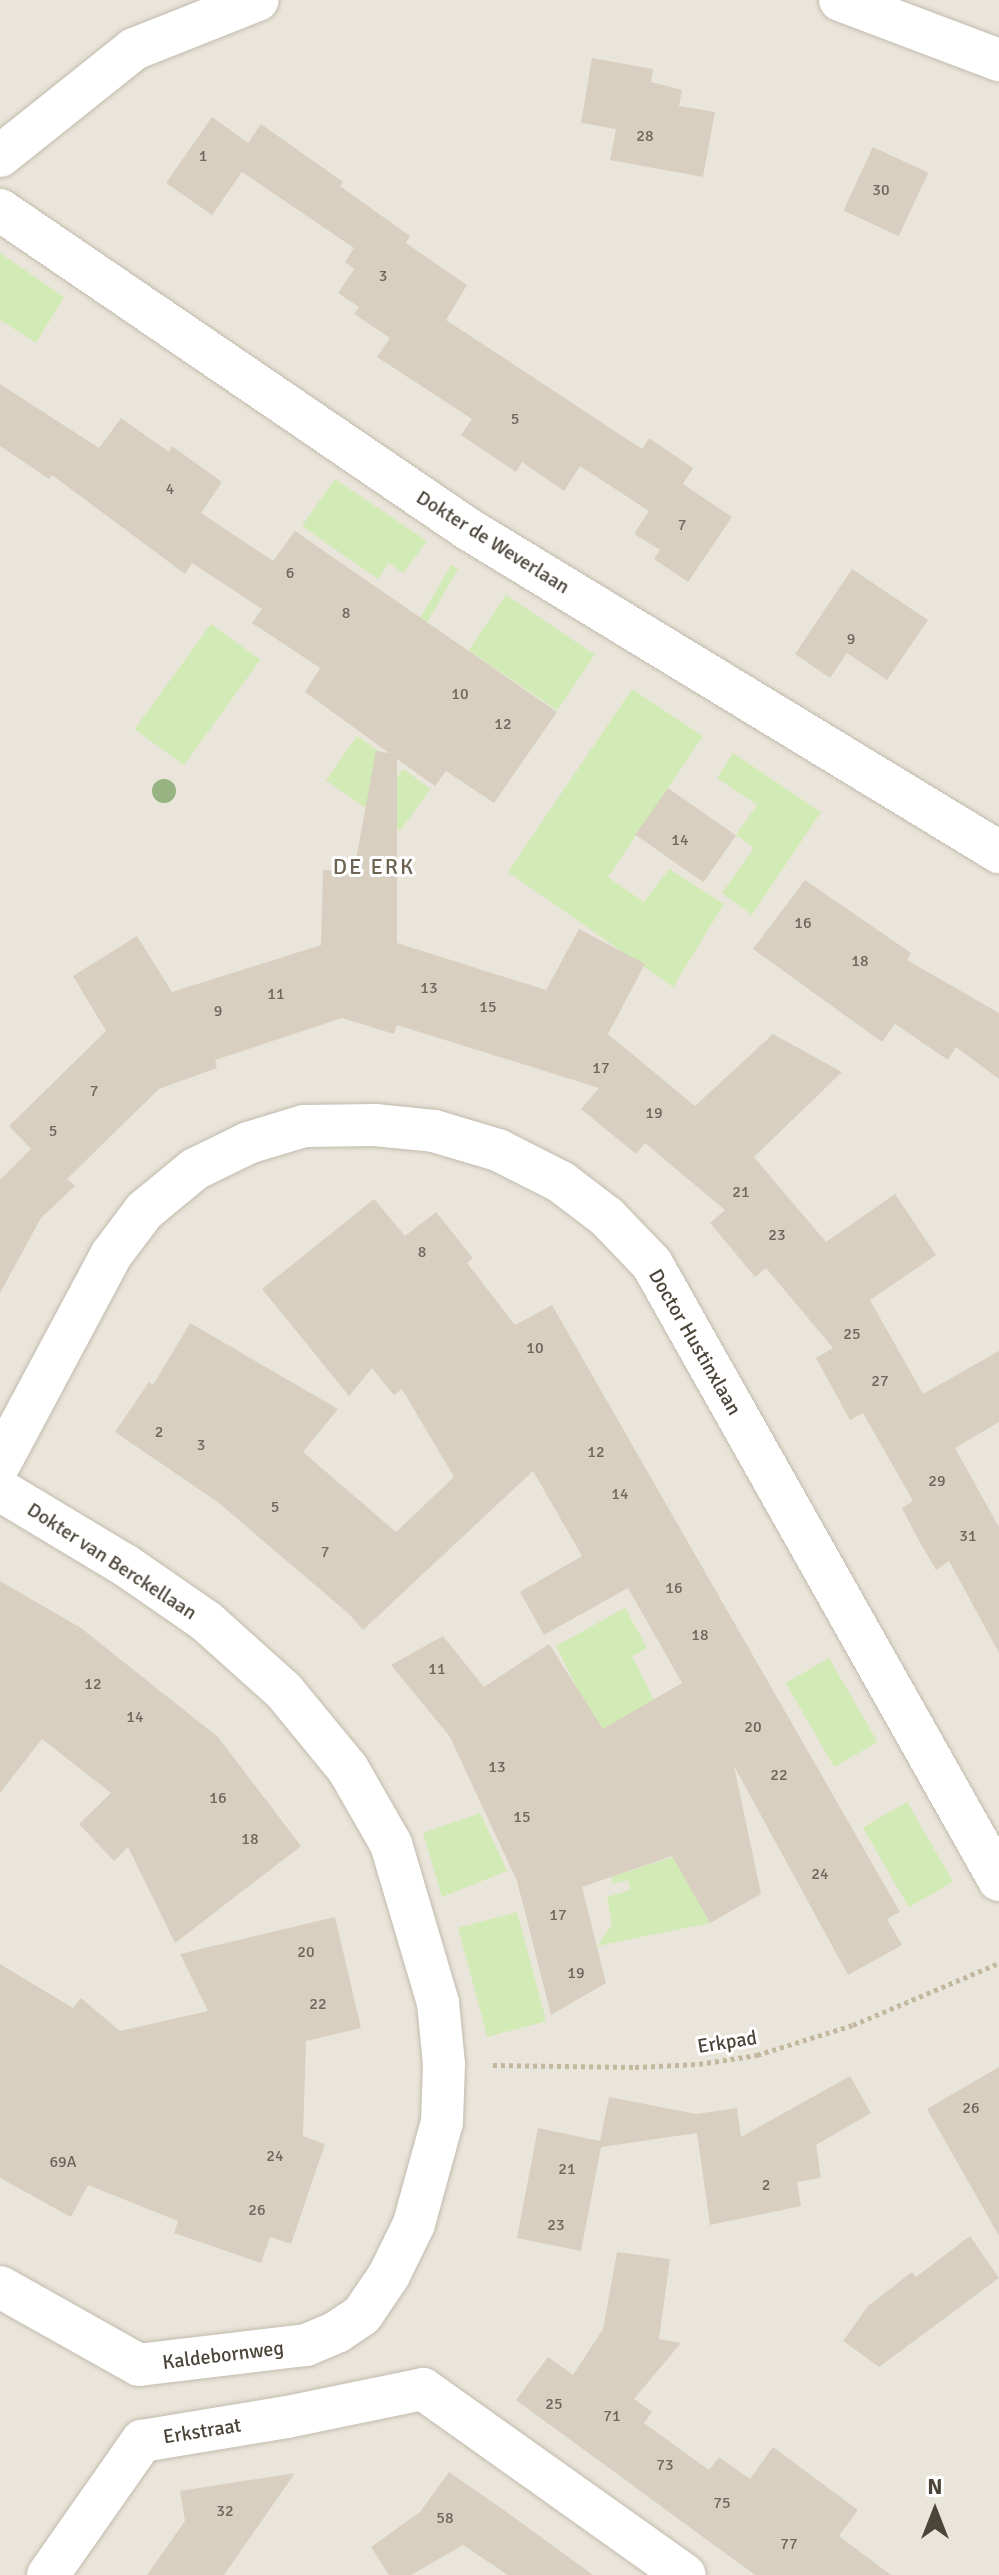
<!DOCTYPE html>
<style>
body{margin:0}
#map{position:relative;width:999px;height:2575px;overflow:hidden;background:#f6f3ec;font-family:Signika,sans-serif}
div>[style]{position:absolute}
[style*='--x']{left:calc(var(--x)*1px);top:calc(var(--y)*1px);width:calc(var(--w)*1px);rotate:calc(var(--a)*1deg)}
.residential>*{inset:0;background:#eae5da;transform-origin:0 0}
.green>*{inset:0;background:#d2eab5;transform-origin:0 0}
.building>*{inset:0;background:#d8cfc1;transform-origin:0 0}
.path>*{height:5px;margin-top:-2.5px;transform-origin:0;background:repeating-linear-gradient(90deg,#c4b79f 0 4px,transparent 0 8px)}
.roads{filter:drop-shadow(0 0 2px #c2bbae) drop-shadow(0 0 2px #c2bbae)}
.minor>*{height:42px;margin:-21px;padding:0 21px;transform-origin:21px;border-radius:21px;background:#fff}
.trees>*{width:24px;height:24px;margin:-12px;border-radius:50%;background:#97b381}
span{translate:-50% -50%;white-space:nowrap;text-align:center;line-height:1.15;-webkit-text-stroke:6px #fff;paint-order:stroke}
.number-label{font-size:16px;color:#6e675b}
.number-label span{-webkit-text-stroke-width:0}
.street-label{font-size:20px;color:#4b4439}
.neighbourhood-label{font-size:22px;color:#6e6250;letter-spacing:2px}
.north{position:absolute;left:895px;top:2471px;width:80px;height:80px;-webkit-text-stroke:6px #fff;paint-order:stroke;rotate:0deg;font-size:22px;font-weight:700;line-height:32px;text-align:center;color:#4b4439}
.north::after{content:'';display:block;margin:auto;width:28px;height:36px;background:#4b4439;clip-path:polygon(50% 0,100% 100%,50% 72%,0 100%)}
</style>
<div id="map">
<div class="residential">
<div style="left:0;top:0;width:999px;height:2575px"></div>
</div>
<div class="green">
<div style="clip-path:polygon(0 253px,64px 297px,36px 343px,0 320px)"></div>
<div style="clip-path:polygon(335px 479px,427px 541px,403px 573px,389px 563px,378px 579px,302px 526px)"></div>
<div style="left:451px;top:565px;width:8px;height:136px;rotate:30deg"></div>
<div style="left:506px;top:595px;width:107px;height:67px;rotate:34deg"></div>
<div style="left:211px;top:624px;width:61px;height:130px;rotate:36deg"></div>
<div style="clip-path:polygon(632px 689px,703px 736px,608px 877px,644px 902px,669px 869px,724px 904px,673px 987px,508px 872px)"></div>
<div style="left:357px;top:736px;width:47px;height:54px;rotate:35deg"></div>
<div style="clip-path:polygon(733px 753px,821px 812px,752px 915px,722px 893px,754px 848px,736px 835px,757px 805px,717px 778px)"></div>
<div style="left:403px;top:769px;width:34px;height:52px;rotate:36deg"></div>
<div style="clip-path:polygon(625px 1608px,647px 1648px,632px 1656px,654px 1700px,599px 1732px,556px 1646px)"></div>
<div style="left:829px;top:1658px;width:97px;height:50px;rotate:60deg"></div>
<div style="left:907px;top:1802px;width:92px;height:51px;rotate:60deg"></div>
<div style="clip-path:polygon(480px 1813px,507px 1871px,442px 1897px,423px 1833px)"></div>
<div style="clip-path:polygon(673px 1857px,710px 1923px,597px 1946px,612px 1925px,607px 1897px,630px 1890px,628px 1880px,612px 1884px,611px 1877px)"></div>
<div style="left:517px;top:1912px;width:113px;height:61px;rotate:75deg"></div>
</div>
<div class="building">
<div style="clip-path:polygon(592px 58px,653px 69px,651px 82px,682px 90px,679px 106px,715px 112px,703px 177px,610px 160px,616px 129px,581px 123px)"></div>
<div style="clip-path:polygon(212px 117px,248px 143px,261px 124px,343px 182px,340px 186px,410px 236px,406px 243px,467px 285px,446px 320px,642px 449px,649px 438px,693px 468px,683px 484px,732px 517px,688px 582px,654px 559px,660px 550px,634px 534px,649px 511px,580px 466px,564px 491px,522px 462px,516px 472px,461px 435px,472px 419px,377px 357px,390px 338px,354px 314px,359px 307px,338px 293px,354px 269px,345px 262px,354px 248px,242px 172px,212px 215px,166px 183px)"></div>
<div style="left:873px;top:147px;width:61px;height:70px;rotate:25deg"></div>
<div style="clip-path:polygon(0 384px,99px 448px,121px 418px,169px 452px,172px 446px,222px 482px,201px 513px,273px 561px,295px 531px,557px 712px,494px 803px,446px 771px,435px 786px,397px 759px,397px 943px,546px 990px,579px 929px,645px 964px,608px 1034px,695px 1106px,773px 1034px,842px 1072px,754px 1157px,826px 1242px,895px 1194px,936px 1255px,870px 1300px,923px 1394px,999px 1351px,999px 1422px,955px 1448px,999px 1527px,999px 1653px,949px 1561px,936px 1570px,918px 1539px,902px 1508px,913px 1501px,863px 1413px,850px 1420px,816px 1358px,833px 1348px,766px 1268px,755px 1277px,710px 1223px,725px 1210px,645px 1143px,636px 1154px,581px 1109px,599px 1088px,397px 1025px,394px 1034px,342px 1018px,215px 1060px,217px 1068px,159px 1089px,67px 1179px,75px 1186px,41px 1218px,0 1293px,0 1180px,31px 1149px,9px 1126px,106px 1031px,73px 976px,137px 936px,172px 992px,321px 945px,323px 870px,354px 870px,376px 751px,389px 753px,305px 692px,320px 668px,252px 623px,262px 609px,192px 563px,185px 574px,52px 475px,49px 479px,0 446px)"></div>
<div style="clip-path:polygon(852px 569px,928px 620px,887px 680px,847px 653px,830px 678px,795px 654px)"></div>
<div style="left:668px;top:788px;width:83px;height:57px;rotate:35deg"></div>
<div style="clip-path:polygon(805px 880px,911px 953px,907px 960px,999px 1013px,999px 1079px,956px 1047px,948px 1060px,895px 1024px,882px 1042px,753px 949px)"></div>
<div style="clip-path:polygon(374px 1199px,405px 1236px,436px 1212px,473px 1258px,467px 1263px,515px 1325px,552px 1305px,900px 1912px,887px 1919px,902px 1945px,848px 1975px,734px 1766px,761px 1894px,710px 1923px,672px 1856px,582px 1887px,606px 1983px,551px 2015px,517px 1881px,450px 1737px,391px 1665px,443px 1636px,484px 1687px,549px 1644px,603px 1729px,682px 1683px,628px 1588px,544px 1635px,520px 1592px,582px 1556px,533px 1471px,363px 1630px,349px 1614px,219px 1503px,115px 1432px,149px 1382px,153px 1385px,190px 1323px,338px 1409px,303px 1452px,396px 1532px,454px 1477px,402px 1389px,394px 1395px,372px 1368px,349px 1396px,262px 1289px)"></div>
<div style="clip-path:polygon(0 1581px,81px 1628px,218px 1737px,301px 1846px,175px 1943px,128px 1847px,114px 1861px,79px 1824px,111px 1793px,42px 1739px,0 1793px)"></div>
<div style="clip-path:polygon(335px 1917px,361px 2028px,306px 2041px,303px 2136px,325px 2144px,291px 2244px,270px 2237px,261px 2263px,174px 2233px,178px 2221px,88px 2185px,71px 2217px,0 2178px,0 1964px,73px 2008px,81px 1998px,120px 2031px,208px 2011px,180px 1954px)"></div>
<div style="clip-path:polygon(999px 2067px,999px 2236px,927px 2109px)"></div>
<div style="clip-path:polygon(850px 2076px,871px 2113px,816px 2145px,821px 2178px,797px 2182px,801px 2206px,710px 2225px,697px 2133px,601px 2147px,581px 2251px,517px 2238px,538px 2128px,600px 2141px,609px 2097px,696px 2114px,737px 2108px,741px 2137px)"></div>
<div style="clip-path:polygon(970px 2236px,999px 2278px,879px 2367px,843px 2341px,868px 2306px,912px 2272px,916px 2277px)"></div>
<div style="clip-path:polygon(617px 2252px,670px 2259px,659px 2339px,681px 2343px,634px 2399px,652px 2412px,644px 2423px,709px 2470px,719px 2457px,750px 2479px,773px 2447px,858px 2510px,839px 2536px,891px 2575px,755px 2575px,516px 2400px,548px 2357px,573px 2375px,603px 2329px)"></div>
<div style="clip-path:polygon(449px 2472px,508px 2513px,593px 2575px,508px 2575px,463px 2545px,411px 2575px,389px 2575px,371px 2547px,420px 2512px)"></div>
<div style="clip-path:polygon(295px 2473px,224px 2575px,147px 2575px,185px 2521px,180px 2491px)"></div>
</div>
<div class="path">
<div style="--x:493;--y:2065;--w:142;--a:0.8"></div>
<div style="--x:635;--y:2067;--w:64;--a:-2.7"></div>
<div style="--x:699;--y:2064;--w:59;--a:-8.8"></div>
<div style="--x:757;--y:2055;--w:101;--a:-17.4"></div>
<div style="--x:853;--y:2025;--w:159;--a:-23"></div>
</div>
<div class="roads">
<div class="minor">
<div style="--x:840;--y:0;--w:170;--a:20.7"></div>
<div style="--x:0;--y:156;--w:171;--a:-38.6"></div>
<div style="--x:134;--y:49;--w:133;--a:-21.6"></div>
<div style="--x:0;--y:210;--w:566;--a:34.28"></div>
<div style="--x:468;--y:529;--w:622;--a:31.31"></div>
<div style="--x:0;--y:1463;--w:236;--a:-61.9"></div>
<div style="--x:111;--y:1255;--w:55;--a:-53.1"></div>
<div style="--x:144;--y:1211;--w:66;--a:-39.5"></div>
<div style="--x:195;--y:1169;--w:59;--a:-26.1"></div>
<div style="--x:248;--y:1143;--w:59;--a:-16.9"></div>
<div style="--x:304;--y:1126;--w:71;--a:-0.8"></div>
<div style="--x:375;--y:1125;--w:59;--a:5.8"></div>
<div style="--x:434;--y:1131;--w:67;--a:16.5"></div>
<div style="--x:498;--y:1150;--w:71;--a:26.9"></div>
<div style="--x:561;--y:1182;--w:58;--a:37.3"></div>
<div style="--x:607;--y:1217;--w:65;--a:46.2"></div>
<div style="--x:652;--y:1264;--w:707;--a:60.61"></div>
<div style="--x:0;--y:1490;--w:146;--a:31"></div>
<div style="--x:125;--y:1565;--w:98;--a:34.7"></div>
<div style="--x:206;--y:1621;--w:105;--a:41.9"></div>
<div style="--x:284;--y:1691;--w:101;--a:50.6"></div>
<div style="--x:348;--y:1769;--w:86;--a:60.2"></div>
<div style="--x:391;--y:1844;--w:166;--a:73.5"></div>
<div style="--x:438;--y:2003;--w:61;--a:84.4"></div>
<div style="--x:444;--y:2064;--w:58;--a:92"></div>
<div style="--x:442;--y:2122;--w:106;--a:105.4"></div>
<div style="--x:414;--y:2224;--w:57;--a:116.1"></div>
<div style="--x:389;--y:2275;--w:48;--a:124"></div>
<div style="--x:362;--y:2315;--w:30;--a:146"></div>
<div style="--x:337;--y:2332;--w:34;--a:157"></div>
<div style="--x:306;--y:2345;--w:168;--a:173.2"></div>
<div style="--x:139;--y:2365;--w:159;--a:-150.7"></div>
<div style="--x:48;--y:2575;--w:164;--a:-55"></div>
<div style="--x:142;--y:2441;--w:147;--a:-9.4"></div>
<div style="--x:287;--y:2417;--w:139;--a:-11.6"></div>
<div style="--x:423;--y:2389;--w:321;--a:35.4"></div>
</div>
</div>
<div class="trees">
<div style="left:164px;top:791px"></div>
</div>
<div class="number-label">
<span style="left:645px;top:136px">28</span>
<span style="left:203px;top:156px">1</span>
<span style="left:881px;top:190px">30</span>
<span style="left:383px;top:276px">3</span>
<span style="left:515px;top:419px">5</span>
<span style="left:170px;top:489px">4</span>
<span style="left:682px;top:525px">7</span>
<span style="left:290px;top:573px">6</span>
<span style="left:346px;top:613px">8</span>
<span style="left:851px;top:639px">9</span>
<span style="left:460px;top:694px">10</span>
<span style="left:503px;top:724px">12</span>
<span style="left:680px;top:840px">14</span>
<span style="left:803px;top:923px">16</span>
<span style="left:860px;top:961px">18</span>
<span style="left:429px;top:988px">13</span>
<span style="left:276px;top:994px">11</span>
<span style="left:488px;top:1007px">15</span>
<span style="left:218px;top:1011px">9</span>
<span style="left:601px;top:1068px">17</span>
<span style="left:94px;top:1091px">7</span>
<span style="left:654px;top:1113px">19</span>
<span style="left:53px;top:1131px">5</span>
<span style="left:741px;top:1192px">21</span>
<span style="left:777px;top:1235px">23</span>
<span style="left:422px;top:1252px">8</span>
<span style="left:852px;top:1334px">25</span>
<span style="left:535px;top:1348px">10</span>
<span style="left:880px;top:1381px">27</span>
<span style="left:159px;top:1432px">2</span>
<span style="left:201px;top:1445px">3</span>
<span style="left:596px;top:1452px">12</span>
<span style="left:937px;top:1481px">29</span>
<span style="left:620px;top:1494px">14</span>
<span style="left:275px;top:1507px">5</span>
<span style="left:968px;top:1536px">31</span>
<span style="left:325px;top:1552px">7</span>
<span style="left:674px;top:1588px">16</span>
<span style="left:700px;top:1635px">18</span>
<span style="left:437px;top:1669px">11</span>
<span style="left:93px;top:1684px">12</span>
<span style="left:135px;top:1717px">14</span>
<span style="left:753px;top:1727px">20</span>
<span style="left:497px;top:1767px">13</span>
<span style="left:779px;top:1775px">22</span>
<span style="left:218px;top:1798px">16</span>
<span style="left:522px;top:1817px">15</span>
<span style="left:250px;top:1839px">18</span>
<span style="left:820px;top:1874px">24</span>
<span style="left:558px;top:1915px">17</span>
<span style="left:306px;top:1952px">20</span>
<span style="left:576px;top:1973px">19</span>
<span style="left:318px;top:2004px">22</span>
<span style="left:971px;top:2108px">26</span>
<span style="left:275px;top:2156px">24</span>
<span style="left:63px;top:2162px">69A</span>
<span style="left:567px;top:2169px">21</span>
<span style="left:766px;top:2185px">2</span>
<span style="left:257px;top:2210px">26</span>
<span style="left:556px;top:2225px">23</span>
<span style="left:554px;top:2404px">25</span>
<span style="left:612px;top:2416px">71</span>
<span style="left:665px;top:2465px">73</span>
<span style="left:722px;top:2503px">75</span>
<span style="left:225px;top:2511px">32</span>
<span style="left:445px;top:2518px">58</span>
<span style="left:789px;top:2544px">77</span>
</div>
<div class="street-label">
<span style="left:493px;top:542px;rotate:32deg">Dokter de Weverlaan</span>
<span style="left:695px;top:1342px;rotate:60deg">Doctor Hustinxlaan</span>
<span style="left:112px;top:1561px;rotate:33deg">Dokter van Berckellaan</span>
<span style="left:727px;top:2042px;rotate:-9deg">Erkpad</span>
<span style="left:223px;top:2355px;rotate:-7deg">Kaldebornweg</span>
<span style="left:202px;top:2431px;rotate:-9deg">Erkstraat</span>
</div>
<div class="neighbourhood-label">
<span style="left:374px;top:867px">DE ERK</span>
</div>
<div class="north">N</div>
</div>
